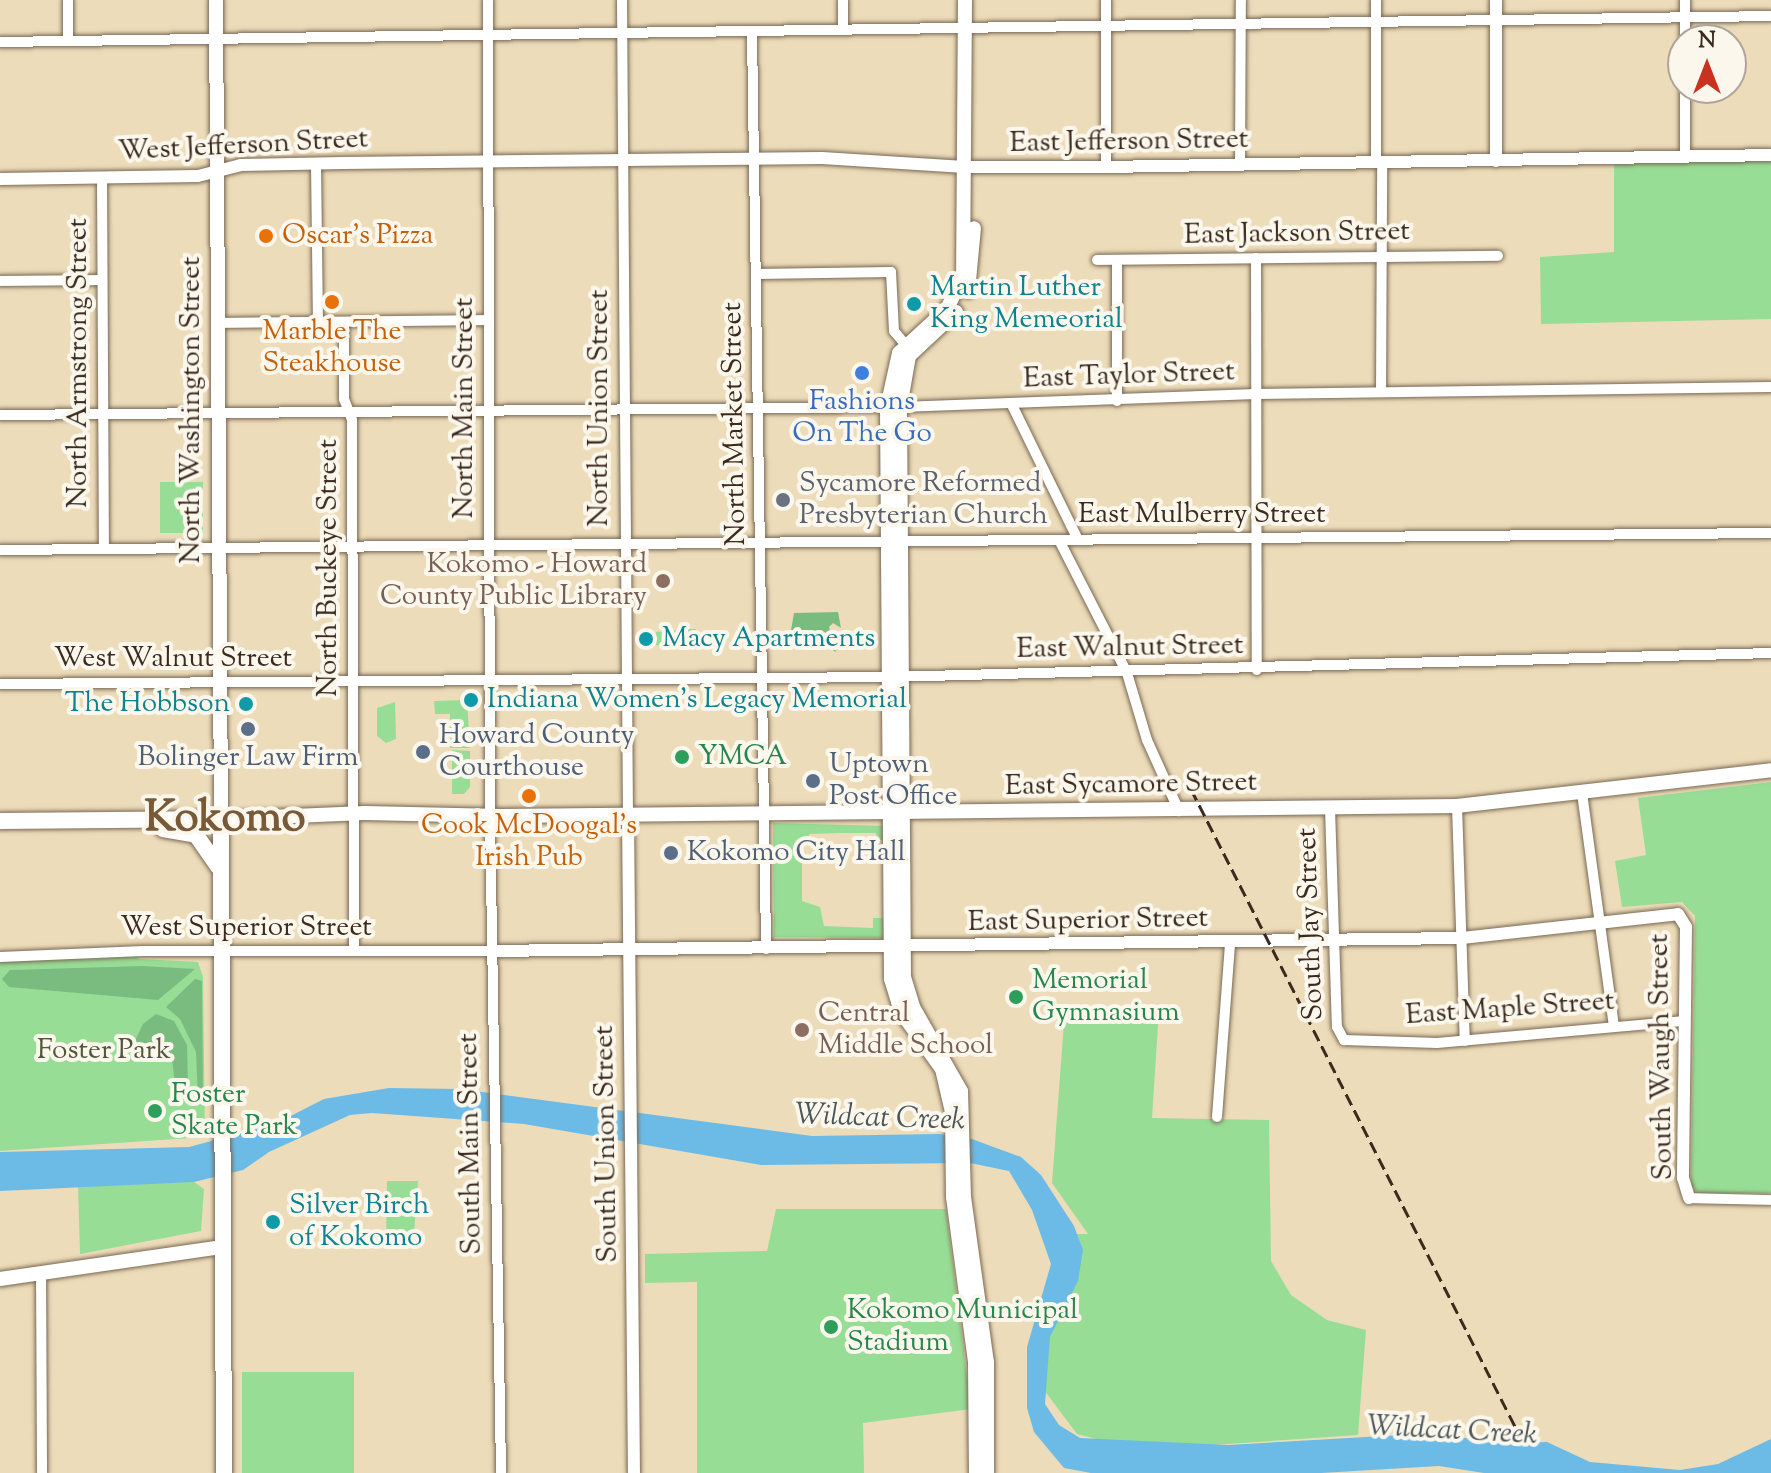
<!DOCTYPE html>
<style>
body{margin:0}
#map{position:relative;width:1771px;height:1473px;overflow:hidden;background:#eddcb9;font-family:"Sorts Mill Goudy",serif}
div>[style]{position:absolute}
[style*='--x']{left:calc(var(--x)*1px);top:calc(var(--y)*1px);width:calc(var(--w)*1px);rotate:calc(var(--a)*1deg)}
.green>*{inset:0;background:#98dd96;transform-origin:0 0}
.forest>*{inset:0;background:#7abc7f}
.water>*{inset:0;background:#6cbbe7}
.roads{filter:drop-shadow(0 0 2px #796854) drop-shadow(0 0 2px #796854)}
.minor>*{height:10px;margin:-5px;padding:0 5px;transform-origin:5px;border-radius:5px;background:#fff}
.tertiary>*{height:12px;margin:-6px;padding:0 6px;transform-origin:6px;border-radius:6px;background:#fff}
.secondary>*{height:14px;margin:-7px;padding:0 7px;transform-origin:7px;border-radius:7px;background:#fff}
.primary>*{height:16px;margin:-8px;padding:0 8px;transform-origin:8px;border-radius:8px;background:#fff}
.rail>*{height:3px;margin-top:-1.5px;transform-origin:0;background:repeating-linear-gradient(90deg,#3b2a1e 0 12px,transparent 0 18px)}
.dots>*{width:22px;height:22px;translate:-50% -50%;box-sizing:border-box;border:4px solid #fbf7ec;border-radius:50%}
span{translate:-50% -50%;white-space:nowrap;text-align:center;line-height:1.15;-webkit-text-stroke:8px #fbf7ec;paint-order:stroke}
.street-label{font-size:28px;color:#3b2a1e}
.food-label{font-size:28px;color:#c56008}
.left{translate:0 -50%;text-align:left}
.culture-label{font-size:28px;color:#0d838f}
.right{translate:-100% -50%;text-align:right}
.shop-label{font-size:28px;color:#366cbe}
.worship-label{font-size:28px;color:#5b616d}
.education-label{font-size:28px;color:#785e54}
.service-label{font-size:28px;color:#4e5e75}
.leisure-label{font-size:28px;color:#27864d}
.park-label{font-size:28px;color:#52573c}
.water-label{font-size:30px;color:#4a565a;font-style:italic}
.town-label{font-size:44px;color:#785a39;font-weight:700}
.north{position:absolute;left:1667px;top:24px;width:80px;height:80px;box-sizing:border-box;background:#fbf7ec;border:2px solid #aea59a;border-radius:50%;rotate:0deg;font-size:22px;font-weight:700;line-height:32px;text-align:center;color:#3b2a1e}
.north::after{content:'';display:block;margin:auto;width:28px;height:36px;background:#c8321e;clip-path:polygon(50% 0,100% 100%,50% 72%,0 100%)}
</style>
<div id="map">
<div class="green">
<div style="clip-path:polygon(1771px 155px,1771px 319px,1541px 324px,1540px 257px,1614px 252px,1614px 159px)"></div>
<div style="left:160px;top:482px;width:43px;height:51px"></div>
<div style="clip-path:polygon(689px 629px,696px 629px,696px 650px,656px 645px,656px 632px)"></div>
<div style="clip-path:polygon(467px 700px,470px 748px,450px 748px,450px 714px,435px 714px,434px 701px)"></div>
<div style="clip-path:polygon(395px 702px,396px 739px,386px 743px,377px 736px,377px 708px)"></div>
<div style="clip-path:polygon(452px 750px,470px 751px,470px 787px,464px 794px,452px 794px)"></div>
<div style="clip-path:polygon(1771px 782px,1771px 1193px,1698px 1193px,1691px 1185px,1695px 916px,1682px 902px,1622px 907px,1615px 861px,1646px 855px,1638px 798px)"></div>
<div style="clip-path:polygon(evenodd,773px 823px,887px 826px,887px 938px,774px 937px,773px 823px,840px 833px,876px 833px,877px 840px,883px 840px,884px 918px,873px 918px,873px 928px,824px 926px,820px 907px,802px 901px,802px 842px,809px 841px,809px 834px,840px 833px)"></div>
<div style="clip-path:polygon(137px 954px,139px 959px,198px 962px,203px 977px,205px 1137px,0 1151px,0 961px)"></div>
<div style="clip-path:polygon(1065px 1009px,1159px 1010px,1152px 1118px,1269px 1120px,1271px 1261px,1291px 1295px,1327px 1320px,1366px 1330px,1358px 1435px,1139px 1450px,1077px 1434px,1038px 1382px,1065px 1234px,1088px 1234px,1052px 1183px)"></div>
<div style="clip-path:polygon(387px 1181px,418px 1181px,413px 1247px,386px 1247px)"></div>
<div style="clip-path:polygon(194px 1182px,204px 1189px,201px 1231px,80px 1254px,78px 1184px)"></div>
<div style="clip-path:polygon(776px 1209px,946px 1209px,971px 1409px,863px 1423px,864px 1473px,697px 1473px,697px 1282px,645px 1283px,645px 1254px,767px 1251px)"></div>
<div style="left:242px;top:1372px;width:112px;height:101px"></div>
</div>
<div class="forest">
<div style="clip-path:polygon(838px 612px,841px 628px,833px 623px,829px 627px,836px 652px,807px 634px,799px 635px,799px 644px,789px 642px,794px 613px)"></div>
<div style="clip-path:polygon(143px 966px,195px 969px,158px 1000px,9px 987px,2px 979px,10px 970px)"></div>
<div style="clip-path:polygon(195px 979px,202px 981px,203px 1098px,198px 1100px,196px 1052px,180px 1019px,166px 1007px)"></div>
<div style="clip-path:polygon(156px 1014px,174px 1021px,187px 1045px,188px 1084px,183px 1088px,175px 1084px,172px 1059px,137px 1056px,134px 1043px,143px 1024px)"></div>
</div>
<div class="water">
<div style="clip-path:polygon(389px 1088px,459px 1089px,812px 1136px,939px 1134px,972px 1139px,1021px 1157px,1041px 1175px,1074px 1226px,1083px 1250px,1078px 1281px,1050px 1337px,1045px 1404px,1059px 1425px,1080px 1438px,1228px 1445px,1437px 1433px,1494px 1443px,1547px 1442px,1590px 1462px,1680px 1470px,1718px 1464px,1771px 1439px,1771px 1473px,1484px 1473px,1439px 1466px,1321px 1473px,1091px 1473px,1064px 1468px,1034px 1432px,1027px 1408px,1027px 1347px,1051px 1264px,1032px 1210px,1009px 1171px,970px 1163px,761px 1165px,524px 1124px,372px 1113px,350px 1115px,269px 1152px,243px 1170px,194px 1182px,0 1191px,0 1152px,189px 1147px,275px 1124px,324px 1099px)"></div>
</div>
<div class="roads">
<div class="minor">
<div style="--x:68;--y:0;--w:41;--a:90"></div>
<div style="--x:488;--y:0;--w:815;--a:89.86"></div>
<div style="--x:490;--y:815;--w:658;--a:89.04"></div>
<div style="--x:622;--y:0;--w:815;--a:89.58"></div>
<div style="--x:843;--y:0;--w:30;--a:90"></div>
<div style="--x:1376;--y:0;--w:163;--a:90"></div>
<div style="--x:1685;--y:0;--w:40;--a:90"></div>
<div style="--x:752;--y:33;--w:916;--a:89.12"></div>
<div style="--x:0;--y:42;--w:1771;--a:-0.84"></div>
<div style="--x:1685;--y:157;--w:69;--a:-90"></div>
<div style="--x:316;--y:163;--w:159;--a:89.3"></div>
<div style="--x:1240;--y:165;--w:165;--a:-89.7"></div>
<div style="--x:1106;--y:167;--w:167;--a:-90"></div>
<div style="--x:102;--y:177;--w:372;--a:89.7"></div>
<div style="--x:1256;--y:258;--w:412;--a:89.9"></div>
<div style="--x:1097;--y:260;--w:401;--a:-0.6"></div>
<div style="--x:1117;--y:260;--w:141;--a:90"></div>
<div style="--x:756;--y:274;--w:135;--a:-0.8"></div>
<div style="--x:891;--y:272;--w:59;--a:87.1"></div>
<div style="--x:894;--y:331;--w:23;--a:50"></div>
<div style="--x:0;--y:281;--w:102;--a:-0.6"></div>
<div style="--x:344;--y:322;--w:77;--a:90"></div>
<div style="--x:344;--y:399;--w:22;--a:69"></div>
<div style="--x:352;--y:420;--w:531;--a:89.78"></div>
<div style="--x:217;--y:323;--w:271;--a:-0.6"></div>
<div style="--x:1381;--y:392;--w:229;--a:-89.7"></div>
<div style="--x:1012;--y:405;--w:150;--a:63.9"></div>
<div style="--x:0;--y:415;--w:900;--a:-0.51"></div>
<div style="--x:900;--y:407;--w:356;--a:-2.1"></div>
<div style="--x:1256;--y:394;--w:515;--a:-0.78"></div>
<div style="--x:1059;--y:540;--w:149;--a:62.9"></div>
<div style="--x:1127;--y:673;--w:70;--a:73.4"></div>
<div style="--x:1147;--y:740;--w:78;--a:65.7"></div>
<div style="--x:0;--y:550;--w:1771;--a:-0.55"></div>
<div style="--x:0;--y:684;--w:890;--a:-0.45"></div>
<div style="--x:890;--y:677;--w:881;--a:-1.56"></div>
<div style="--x:1582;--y:793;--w:235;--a:82.2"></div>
<div style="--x:1457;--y:806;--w:235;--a:88.1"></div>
<div style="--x:1330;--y:808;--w:219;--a:88.2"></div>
<div style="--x:1337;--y:1027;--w:15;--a:62"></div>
<div style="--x:1344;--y:1040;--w:93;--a:1.8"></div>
<div style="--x:1437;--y:1043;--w:249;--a:-5.1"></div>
<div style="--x:0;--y:957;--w:143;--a:-2.4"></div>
<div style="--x:143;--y:951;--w:349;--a:0"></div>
<div style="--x:1217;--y:1117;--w:174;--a:-85.7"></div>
<div style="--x:1689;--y:1198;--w:82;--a:1.4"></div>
<div style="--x:41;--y:1273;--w:200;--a:89.7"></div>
</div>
<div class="tertiary">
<div style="--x:1496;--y:161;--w:161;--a:-90"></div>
<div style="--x:0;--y:179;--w:198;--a:-0.9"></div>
<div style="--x:198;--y:176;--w:44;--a:-14.3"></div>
<div style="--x:241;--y:165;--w:102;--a:-1.1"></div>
<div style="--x:343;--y:163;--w:479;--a:-0.6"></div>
<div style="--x:822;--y:158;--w:143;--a:3.6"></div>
<div style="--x:965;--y:167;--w:141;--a:0"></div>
<div style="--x:1106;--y:167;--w:665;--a:-1.03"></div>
<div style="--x:628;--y:815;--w:658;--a:89.48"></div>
<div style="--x:492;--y:951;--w:970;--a:-0.77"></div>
<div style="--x:1462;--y:938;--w:217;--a:-6.3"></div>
<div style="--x:1678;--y:914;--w:15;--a:58"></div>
<div style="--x:1686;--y:927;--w:251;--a:90.7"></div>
<div style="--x:1683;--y:1178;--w:21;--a:73"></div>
</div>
<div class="secondary">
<div style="--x:216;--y:0;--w:819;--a:89.65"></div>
<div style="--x:221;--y:819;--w:144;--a:-2.4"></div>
<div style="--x:365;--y:813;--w:136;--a:1.3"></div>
<div style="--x:501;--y:816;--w:956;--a:-0.6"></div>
<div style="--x:1457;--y:806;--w:316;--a:-6.5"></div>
<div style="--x:965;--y:0;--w:276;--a:90.4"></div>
<div style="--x:963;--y:276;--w:37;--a:116"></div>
<div style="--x:947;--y:309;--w:65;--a:137.5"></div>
<div style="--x:899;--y:353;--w:55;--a:102.5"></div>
<div style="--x:887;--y:407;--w:572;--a:89.6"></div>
<div style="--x:891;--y:979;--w:34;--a:73"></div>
<div style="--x:901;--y:1012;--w:70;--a:54.3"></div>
<div style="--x:942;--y:1069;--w:44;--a:76.9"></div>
<div style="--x:952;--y:1112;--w:85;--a:89.3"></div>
<div style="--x:953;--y:1197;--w:166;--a:82.4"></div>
<div style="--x:975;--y:1362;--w:111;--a:89.5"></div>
<div style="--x:968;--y:291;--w:63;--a:-84.6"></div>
<div style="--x:956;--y:312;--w:64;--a:136.9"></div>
<div style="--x:909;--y:356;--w:52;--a:100"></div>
<div style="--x:900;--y:407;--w:570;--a:89.6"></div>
<div style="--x:904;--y:977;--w:31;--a:73"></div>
<div style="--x:913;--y:1007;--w:97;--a:60.3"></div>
<div style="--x:961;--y:1091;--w:106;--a:88.4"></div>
<div style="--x:964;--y:1197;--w:167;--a:82.1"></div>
<div style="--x:987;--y:1362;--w:111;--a:90"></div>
<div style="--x:0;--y:1279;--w:225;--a:-8.2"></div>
</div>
<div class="primary">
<div style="--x:0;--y:821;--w:221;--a:-0.5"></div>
<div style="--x:221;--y:819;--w:654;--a:89.74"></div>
<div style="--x:163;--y:829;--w:34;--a:10"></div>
<div style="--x:196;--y:835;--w:39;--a:55"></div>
</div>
</div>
<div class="rail">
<div style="--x:1191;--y:789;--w:726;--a:63.05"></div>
</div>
<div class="dots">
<div style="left:266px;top:236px;background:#e8710a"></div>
<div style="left:332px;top:302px;background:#e8710a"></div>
<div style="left:914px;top:304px;background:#0f9aa8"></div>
<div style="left:862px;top:373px;background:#3f7fe0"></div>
<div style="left:783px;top:500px;background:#6b7280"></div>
<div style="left:663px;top:581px;background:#8d6e63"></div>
<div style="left:646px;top:639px;background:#0f9aa8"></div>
<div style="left:471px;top:700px;background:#0f9aa8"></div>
<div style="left:246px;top:704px;background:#0f9aa8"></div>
<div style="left:248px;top:729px;background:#5c6f8a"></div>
<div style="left:423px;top:752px;background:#5c6f8a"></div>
<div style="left:682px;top:757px;background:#2e9e5b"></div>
<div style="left:813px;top:781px;background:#5c6f8a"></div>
<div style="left:529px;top:796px;background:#e8710a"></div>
<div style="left:671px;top:853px;background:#5c6f8a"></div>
<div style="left:1016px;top:997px;background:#2e9e5b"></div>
<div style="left:802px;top:1030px;background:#8d6e63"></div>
<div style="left:155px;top:1111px;background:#2e9e5b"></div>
<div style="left:273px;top:1222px;background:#0f9aa8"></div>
<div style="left:831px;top:1327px;background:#2e9e5b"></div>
</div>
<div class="street-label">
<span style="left:1129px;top:142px;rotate:-1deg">East Jefferson Street</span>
<span style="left:243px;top:146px;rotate:-3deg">West Jefferson Street</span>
<span style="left:1297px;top:234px;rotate:-1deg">East Jackson Street</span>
<span style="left:79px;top:363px;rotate:-90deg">North Armstrong Street</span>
<span style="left:1129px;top:376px;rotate:-2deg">East Taylor Street</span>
<span style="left:465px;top:408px;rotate:-90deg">North Main Street</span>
<span style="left:600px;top:408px;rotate:-90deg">North Union Street</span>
<span style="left:192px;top:410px;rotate:-90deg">North Washington Street</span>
<span style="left:735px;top:424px;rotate:-91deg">North Market Street</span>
<span style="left:1202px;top:515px">East Mulberry Street</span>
<span style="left:329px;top:568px;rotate:-90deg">North Buckeye Street</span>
<span style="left:1130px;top:648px;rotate:-1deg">East Walnut Street</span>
<span style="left:173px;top:659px">West Walnut Street</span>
<span style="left:1131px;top:785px;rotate:-1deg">East Sycamore Street</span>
<span style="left:1088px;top:921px;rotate:-1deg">East Superior Street</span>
<span style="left:1311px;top:924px;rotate:-92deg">South Jay Street</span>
<span style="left:246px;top:928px">West Superior Street</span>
<span style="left:1510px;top:1009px;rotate:-4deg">East Maple Street</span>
<span style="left:1662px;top:1057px;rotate:-91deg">South Waugh Street</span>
<span style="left:471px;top:1144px;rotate:-91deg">South Main Street</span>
<span style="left:607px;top:1144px;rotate:-91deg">South Union Street</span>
</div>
<div class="food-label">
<span class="left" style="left:282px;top:236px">Oscar's Pizza</span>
<span style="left:332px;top:348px">Marble The<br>Steakhouse</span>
<span style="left:529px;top:842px">Cook McDoogal's<br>Irish Pub</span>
</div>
<div class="culture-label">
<span class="left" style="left:930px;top:304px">Martin Luther<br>King Memeorial</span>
<span class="left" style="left:662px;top:639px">Macy Apartments</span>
<span class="left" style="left:487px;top:700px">Indiana Women's Legacy Memorial</span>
<span class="right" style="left:230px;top:704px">The Hobbson</span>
<span class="left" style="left:289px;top:1222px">Silver Birch<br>of Kokomo</span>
</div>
<div class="shop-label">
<span style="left:862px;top:418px">Fashions<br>On The Go</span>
</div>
<div class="worship-label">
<span class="left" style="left:799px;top:500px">Sycamore Reformed<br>Presbyterian Church</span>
</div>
<div class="education-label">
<span class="right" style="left:647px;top:581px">Kokomo - Howard<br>County Public Library</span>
<span class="left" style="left:818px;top:1030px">Central<br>Middle School</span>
</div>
<div class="service-label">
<span class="left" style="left:439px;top:752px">Howard County<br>Courthouse</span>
<span style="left:248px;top:758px">Bolinger Law Firm</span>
<span class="left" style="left:829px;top:781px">Uptown<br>Post Office</span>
<span class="left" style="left:687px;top:853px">Kokomo City Hall</span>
</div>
<div class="leisure-label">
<span class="left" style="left:698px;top:757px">YMCA</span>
<span class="left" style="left:1032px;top:997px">Memorial<br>Gymnasium</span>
<span class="left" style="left:171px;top:1111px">Foster<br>Skate Park</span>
<span class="left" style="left:847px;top:1327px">Kokomo Municipal<br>Stadium</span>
</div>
<div class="park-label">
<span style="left:104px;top:1051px">Foster Park</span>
</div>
<div class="water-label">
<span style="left:880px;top:1119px;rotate:2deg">Wildcat Creek</span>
<span style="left:1452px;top:1432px;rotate:3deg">Wildcat Creek</span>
</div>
<div class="town-label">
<span style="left:225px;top:820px">Kokomo</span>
</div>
<div class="north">N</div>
</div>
